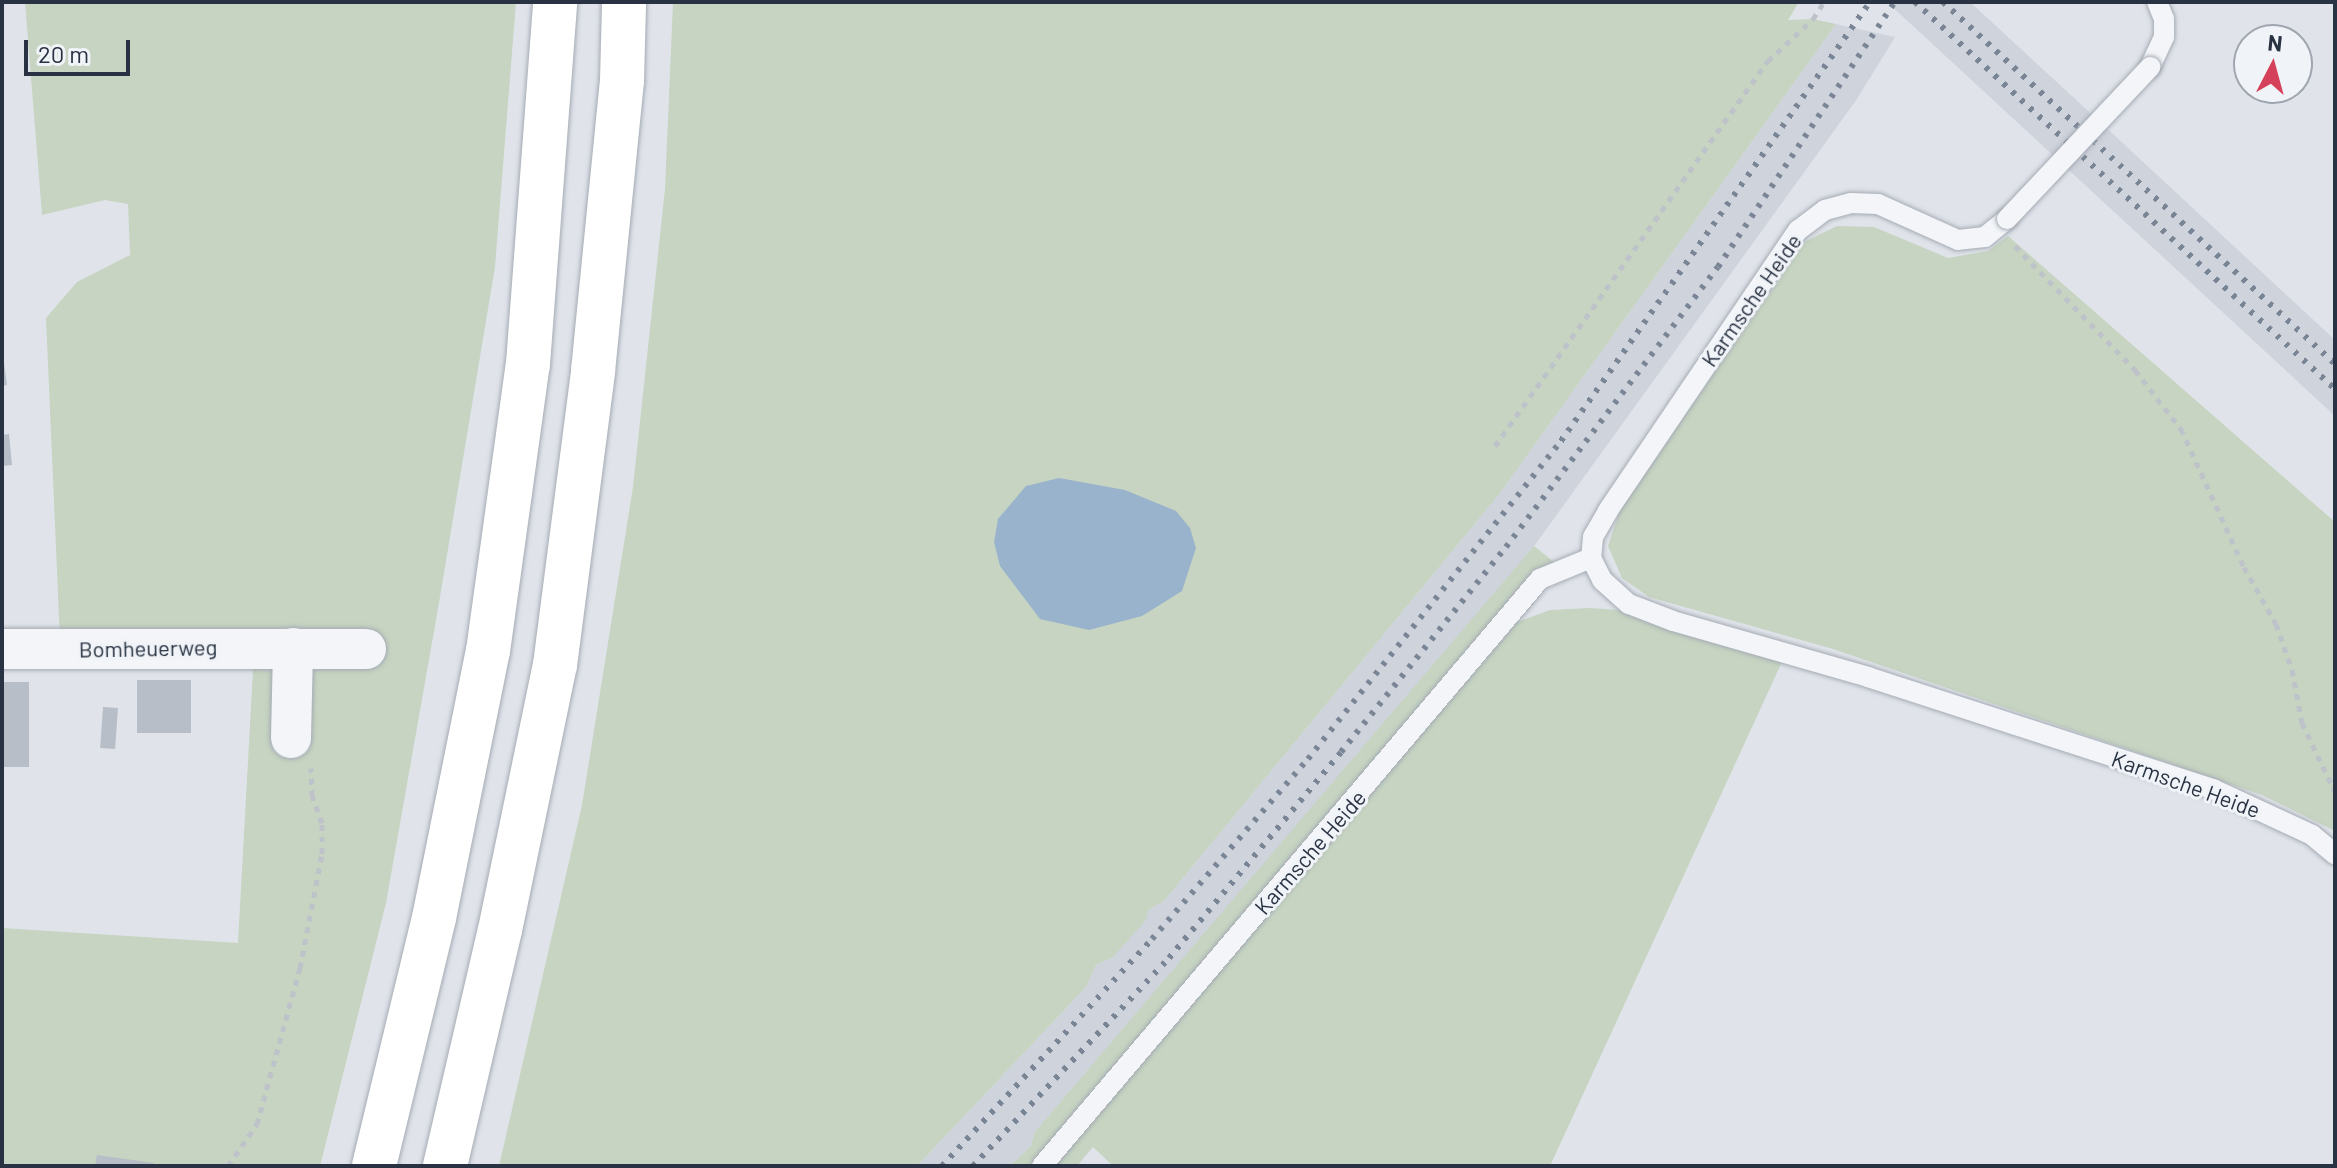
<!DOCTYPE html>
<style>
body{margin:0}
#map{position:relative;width:2337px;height:1168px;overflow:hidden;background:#e0e4ea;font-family:Barlow,sans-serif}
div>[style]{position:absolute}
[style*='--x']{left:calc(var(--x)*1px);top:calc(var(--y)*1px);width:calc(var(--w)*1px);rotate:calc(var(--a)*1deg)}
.built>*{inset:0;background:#ced3dc}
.green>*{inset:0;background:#c6d4c1}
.water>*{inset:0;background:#9ab3cc}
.building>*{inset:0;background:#b7bec7;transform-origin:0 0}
.path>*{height:5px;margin-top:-2.5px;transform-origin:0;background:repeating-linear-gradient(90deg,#bec2c9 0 6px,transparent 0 12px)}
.roads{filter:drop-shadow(0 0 2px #a5abb4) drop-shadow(0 0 2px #a5abb4)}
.service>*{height:20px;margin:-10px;padding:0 10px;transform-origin:10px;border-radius:10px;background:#f3f5f8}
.minor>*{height:40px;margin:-20px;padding:0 20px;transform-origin:20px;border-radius:20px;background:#f3f5f8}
.trunk>*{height:44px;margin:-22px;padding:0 22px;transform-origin:22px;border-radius:22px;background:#fff}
.rail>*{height:6px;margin-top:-3px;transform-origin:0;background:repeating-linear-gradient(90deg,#798494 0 4px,transparent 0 12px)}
.bridges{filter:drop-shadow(0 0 2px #a5abb4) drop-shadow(0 0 2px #a5abb4)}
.service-bridge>*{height:20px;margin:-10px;padding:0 10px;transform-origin:10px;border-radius:10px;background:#f3f5f8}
span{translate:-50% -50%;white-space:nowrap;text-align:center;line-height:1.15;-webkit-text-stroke:6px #f0f3f7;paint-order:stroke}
.street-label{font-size:22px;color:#283242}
.frame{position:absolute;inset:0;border:4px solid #283242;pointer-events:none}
.north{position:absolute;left:2233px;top:24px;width:80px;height:80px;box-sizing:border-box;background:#f0f3f7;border:2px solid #a0a6af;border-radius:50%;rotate:6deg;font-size:22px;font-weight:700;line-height:32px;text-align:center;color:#283242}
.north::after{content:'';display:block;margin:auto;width:28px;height:36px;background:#d5405a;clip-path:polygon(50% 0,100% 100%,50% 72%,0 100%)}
.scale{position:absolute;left:24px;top:40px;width:106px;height:36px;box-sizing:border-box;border:4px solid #283242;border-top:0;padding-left:10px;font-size:24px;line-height:28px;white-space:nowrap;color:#283242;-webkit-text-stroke:6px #f0f3f7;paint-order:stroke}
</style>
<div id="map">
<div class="built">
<div style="clip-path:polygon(1887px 2px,1970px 2px,2072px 96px,2335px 340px,2335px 416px)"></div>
<div style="clip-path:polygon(1836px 24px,1895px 37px,1857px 99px,1519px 567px,1034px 1133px,1031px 1146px,1010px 1166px,917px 1166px,1086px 987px,1096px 965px,1113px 957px,1148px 910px,1164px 901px,1500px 493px)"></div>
</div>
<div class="green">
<div style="clip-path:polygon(25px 2px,516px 2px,495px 267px,439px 603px,386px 903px,320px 1166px,2px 1166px,2px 928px,238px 943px,255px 634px,60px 640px,46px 318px,77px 282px,130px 255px,128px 204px,105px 200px,42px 215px)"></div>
<div style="clip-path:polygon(673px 2px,1799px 2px,1788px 20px,1813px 19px,1836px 24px,1500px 493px,1164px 901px,1148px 910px,1146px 920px,1113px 957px,1096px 965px,1086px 987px,917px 1166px,499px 1166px,582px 805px,633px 487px,665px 189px)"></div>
<div style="clip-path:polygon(1837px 226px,1874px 227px,1948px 258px,1988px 251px,2008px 236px,2335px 522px,2335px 831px,2262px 795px,1833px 649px,1649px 597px,1622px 578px,1608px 546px,1621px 507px,1806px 241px)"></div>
<div style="clip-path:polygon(1534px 546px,1554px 562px,1525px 586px,1031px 1166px,1010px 1166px,1031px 1146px,1034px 1133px)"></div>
<div style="clip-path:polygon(1590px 608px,1620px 610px,1782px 662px,1550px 1166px,1113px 1166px,1093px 1147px,1077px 1166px,1053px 1166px,1517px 622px,1550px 610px)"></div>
</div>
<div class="water">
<div style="clip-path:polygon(1059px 478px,1125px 490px,1176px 511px,1190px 528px,1196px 548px,1182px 591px,1142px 616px,1089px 630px,1040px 619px,1000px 566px,994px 542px,998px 519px,1026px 486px)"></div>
</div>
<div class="building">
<div style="clip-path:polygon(2px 348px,7px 385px,2px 386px)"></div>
<div style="clip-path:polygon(9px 434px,12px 465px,2px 466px,2px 435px)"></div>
<div style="left:137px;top:680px;width:54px;height:53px"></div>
<div style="left:2px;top:682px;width:27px;height:85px"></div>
<div style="left:103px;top:707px;width:15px;height:41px;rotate:4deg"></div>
<div style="clip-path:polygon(97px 1155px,154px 1163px,154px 1166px,95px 1166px)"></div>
</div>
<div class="path">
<div style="--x:2015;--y:246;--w:173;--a:45.9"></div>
<div style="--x:2135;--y:370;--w:75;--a:52.1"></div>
<div style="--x:2181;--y:429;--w:152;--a:65.5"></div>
<div style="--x:2244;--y:567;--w:65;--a:60.7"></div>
<div style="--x:2276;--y:624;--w:49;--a:70.8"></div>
<div style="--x:2292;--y:670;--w:54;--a:79.3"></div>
<div style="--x:2302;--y:723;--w:76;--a:64.4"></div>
<div style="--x:1495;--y:446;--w:472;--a:-54.7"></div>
<div style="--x:1768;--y:61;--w:62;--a:-43"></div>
<div style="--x:1813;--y:19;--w:20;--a:-57"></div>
<div style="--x:228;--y:1166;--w:51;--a:-55.4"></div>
<div style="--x:257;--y:1124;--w:162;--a:-74.6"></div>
<div style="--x:300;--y:968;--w:116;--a:-79.1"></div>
<div style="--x:322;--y:854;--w:31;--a:-90"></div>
<div style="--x:322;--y:823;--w:29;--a:-110"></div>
<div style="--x:312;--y:796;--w:28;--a:-92"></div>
</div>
<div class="roads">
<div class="service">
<div style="--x:2150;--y:67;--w:33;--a:-65"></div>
<div style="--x:2164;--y:37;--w:18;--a:-90"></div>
<div style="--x:2164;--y:19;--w:18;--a:-112"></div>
<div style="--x:2007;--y:219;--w:28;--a:141"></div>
<div style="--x:1985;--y:237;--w:27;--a:174"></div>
<div style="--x:1958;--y:240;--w:88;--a:-155.8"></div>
<div style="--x:1878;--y:204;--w:27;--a:-178"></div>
<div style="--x:1851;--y:203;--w:27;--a:165"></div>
<div style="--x:1825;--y:210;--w:34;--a:143"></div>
<div style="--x:1798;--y:230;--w:339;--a:124.1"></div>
<div style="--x:1608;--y:511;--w:30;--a:120"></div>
<div style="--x:1593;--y:537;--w:21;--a:95"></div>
<div style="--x:1591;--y:558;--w:25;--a:63"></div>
<div style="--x:1602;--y:580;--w:36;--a:42"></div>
<div style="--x:1629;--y:604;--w:47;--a:21.1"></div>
<div style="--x:1673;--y:621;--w:203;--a:16"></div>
<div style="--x:1868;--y:677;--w:363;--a:18"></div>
<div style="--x:2213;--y:789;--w:109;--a:24.9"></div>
<div style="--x:2312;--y:835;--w:30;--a:40"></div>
<div style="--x:1042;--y:1166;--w:770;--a:-49.69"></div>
<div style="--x:1540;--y:579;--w:55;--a:-22.4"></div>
</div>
<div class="minor">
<div style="--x:2;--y:649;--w:364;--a:0"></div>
<div style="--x:291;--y:738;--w:90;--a:-88.7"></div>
</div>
<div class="trunk">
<div style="--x:374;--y:1166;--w:255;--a:-76.4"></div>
<div style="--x:434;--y:918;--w:272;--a:-78.6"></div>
<div style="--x:488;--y:651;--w:290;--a:-82.1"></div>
<div style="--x:528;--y:364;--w:363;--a:-85.7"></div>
<div style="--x:445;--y:1166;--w:242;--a:-76.9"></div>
<div style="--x:500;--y:930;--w:271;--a:-78.3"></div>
<div style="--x:555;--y:665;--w:296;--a:-82.6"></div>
<div style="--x:593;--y:371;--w:291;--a:-84.3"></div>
<div style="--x:622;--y:81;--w:79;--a:-88.5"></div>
</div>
</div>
<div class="rail">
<div style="--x:1915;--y:2;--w:571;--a:42.66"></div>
<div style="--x:1943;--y:2;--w:534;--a:42.72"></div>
<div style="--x:942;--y:1166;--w:309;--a:-47.2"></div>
<div style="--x:1152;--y:939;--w:238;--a:-49.1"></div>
<div style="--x:1308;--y:759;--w:406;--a:-51.5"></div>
<div style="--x:1561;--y:441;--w:537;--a:-54.86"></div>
<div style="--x:973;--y:1166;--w:286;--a:-46.7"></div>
<div style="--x:1169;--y:958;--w:268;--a:-50.1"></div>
<div style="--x:1341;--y:752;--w:263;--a:-51.2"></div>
<div style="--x:1506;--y:547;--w:351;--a:-52.9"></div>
<div style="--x:1718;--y:267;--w:319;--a:-56.3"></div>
</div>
<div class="bridges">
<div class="service-bridge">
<div style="--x:2007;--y:219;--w:209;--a:-46.7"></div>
</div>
</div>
<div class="street-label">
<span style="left:1751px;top:300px;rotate:-55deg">Karmsche Heide</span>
<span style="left:148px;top:648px;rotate:-1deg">Bomheuerweg</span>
<span style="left:2186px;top:784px;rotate:20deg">Karmsche Heide</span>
<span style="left:1310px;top:852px;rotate:-49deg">Karmsche Heide</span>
</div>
<div class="frame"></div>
<div class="north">N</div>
<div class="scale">20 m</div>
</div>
